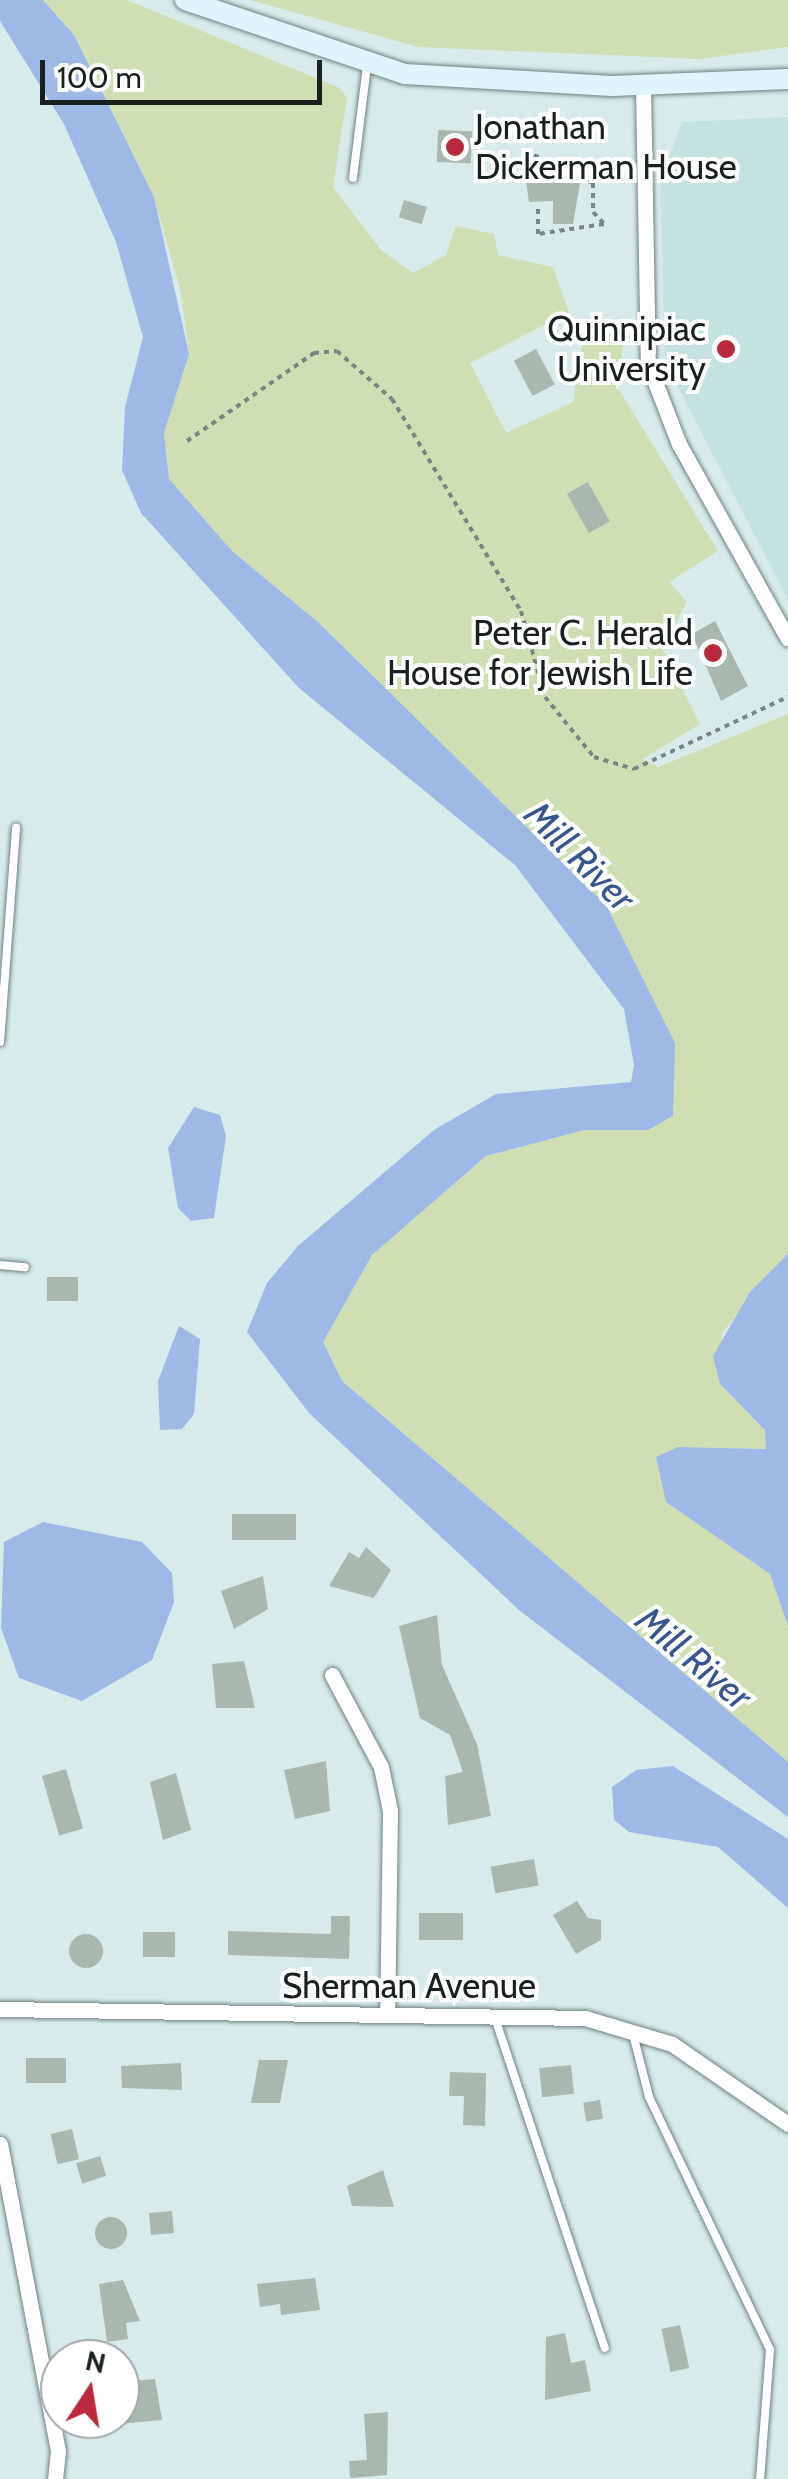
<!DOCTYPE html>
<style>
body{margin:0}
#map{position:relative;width:788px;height:2479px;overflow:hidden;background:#d8ebea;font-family:Cabin,sans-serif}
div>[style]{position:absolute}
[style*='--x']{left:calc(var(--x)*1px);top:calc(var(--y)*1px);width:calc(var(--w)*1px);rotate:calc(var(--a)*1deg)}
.built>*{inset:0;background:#c5e2e0}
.green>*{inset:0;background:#d0deb5}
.water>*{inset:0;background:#9fb8e5}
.building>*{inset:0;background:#a9b7ae;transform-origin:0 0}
.round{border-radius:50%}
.path>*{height:4px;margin-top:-2px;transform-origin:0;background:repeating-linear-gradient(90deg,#788584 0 5px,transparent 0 10px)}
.roads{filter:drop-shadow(0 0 2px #708180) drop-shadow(0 0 2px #708180)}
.lane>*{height:8px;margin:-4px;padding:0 4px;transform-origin:4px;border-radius:4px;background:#fff}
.street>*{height:15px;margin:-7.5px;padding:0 7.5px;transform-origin:7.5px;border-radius:7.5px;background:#fff}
.secondary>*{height:20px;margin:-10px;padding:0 10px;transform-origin:10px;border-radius:10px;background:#e1f4fd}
.dots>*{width:28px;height:28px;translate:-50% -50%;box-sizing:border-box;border:5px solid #fff;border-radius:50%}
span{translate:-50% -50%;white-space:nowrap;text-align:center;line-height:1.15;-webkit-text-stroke:8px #fff;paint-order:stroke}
.poi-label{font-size:35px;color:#19201f}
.left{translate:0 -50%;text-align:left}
.right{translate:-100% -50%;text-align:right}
.street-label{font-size:35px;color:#19201f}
.water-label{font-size:38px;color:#38558f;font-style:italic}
.north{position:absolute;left:40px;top:2339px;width:100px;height:100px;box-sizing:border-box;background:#fff;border:2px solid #a3a6a5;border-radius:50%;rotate:12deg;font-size:28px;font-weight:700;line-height:40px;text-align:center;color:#19201f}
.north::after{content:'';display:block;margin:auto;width:35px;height:45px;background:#ba293e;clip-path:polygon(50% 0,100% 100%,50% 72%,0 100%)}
.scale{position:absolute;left:40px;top:60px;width:282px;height:45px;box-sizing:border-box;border:5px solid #19201f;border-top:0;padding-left:12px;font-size:30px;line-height:35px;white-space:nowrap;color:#19201f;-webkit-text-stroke:8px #fff;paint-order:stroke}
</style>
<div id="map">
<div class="built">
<div style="clip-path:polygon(788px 117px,788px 600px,665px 362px,660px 180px,682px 122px)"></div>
</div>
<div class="green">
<div style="clip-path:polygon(43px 0,127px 0,340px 88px,347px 98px,333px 187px,381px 250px,413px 273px,446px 255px,456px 226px,494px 234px,498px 255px,553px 267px,569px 312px,470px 363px,506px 433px,573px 402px,583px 340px,625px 327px,618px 388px,718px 551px,669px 582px,687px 602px,662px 648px,700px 724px,643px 759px,658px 767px,788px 714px,788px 1254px,722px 1333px,720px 1384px,765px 1430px,766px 1449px,678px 1447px,666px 1502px,770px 1574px,788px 1626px,788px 1762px,342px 1381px,323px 1342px,372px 1255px,486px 1156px,584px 1130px,648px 1130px,605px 905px,319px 623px,232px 551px,169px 479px,164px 433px,189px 354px,181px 293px,154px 197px,74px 35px)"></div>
<div style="clip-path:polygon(250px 0,788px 0,788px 47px,700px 59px,418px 47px)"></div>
</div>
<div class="water">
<div style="clip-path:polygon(0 0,43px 0,74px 35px,154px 197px,189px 354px,164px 433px,169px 479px,232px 551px,319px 623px,606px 905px,675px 1043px,673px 1116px,648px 1130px,584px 1130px,486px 1156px,372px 1255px,323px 1342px,342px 1381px,788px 1762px,788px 1817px,519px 1610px,309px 1413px,247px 1332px,267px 1283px,298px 1246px,434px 1130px,496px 1094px,631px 1082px,634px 1065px,624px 1009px,515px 865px,299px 688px,141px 513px,122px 470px,125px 407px,143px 337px,116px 242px,64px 124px,0 21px)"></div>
<div style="clip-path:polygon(194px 1107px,220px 1115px,226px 1136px,214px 1218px,191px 1221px,178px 1208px,168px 1148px)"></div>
<div style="clip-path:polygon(788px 1254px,788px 1626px,770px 1574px,666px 1502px,656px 1457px,678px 1447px,766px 1449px,765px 1430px,720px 1384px,713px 1356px,750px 1292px)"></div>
<div style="clip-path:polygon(179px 1326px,200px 1339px,194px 1414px,182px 1429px,160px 1430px,158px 1381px)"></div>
<div style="clip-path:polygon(43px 1522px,142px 1542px,172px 1573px,174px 1602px,152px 1660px,82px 1701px,19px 1678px,1px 1628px,4px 1542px)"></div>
<div style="clip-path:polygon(673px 1766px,788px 1839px,788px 1908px,718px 1847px,629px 1832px,614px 1820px,612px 1787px,636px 1770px)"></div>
</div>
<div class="building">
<div style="left:438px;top:130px;width:34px;height:32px;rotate:2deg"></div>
<div style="clip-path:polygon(524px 168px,564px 170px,564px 183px,580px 183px,573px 224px,553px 224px,553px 201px,529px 202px)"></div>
<div style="left:404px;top:200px;width:24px;height:18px;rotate:17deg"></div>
<div style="left:536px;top:349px;width:40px;height:25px;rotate:62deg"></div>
<div style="left:588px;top:482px;width:45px;height:24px;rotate:61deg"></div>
<div style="clip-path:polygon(715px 621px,748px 686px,721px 701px,692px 634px)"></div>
<div style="left:47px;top:1277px;width:31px;height:24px"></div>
<div style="left:232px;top:1514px;width:64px;height:26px"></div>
<div style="clip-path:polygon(366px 1547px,391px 1570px,374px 1598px,329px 1586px,349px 1552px,359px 1558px)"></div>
<div style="clip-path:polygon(263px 1576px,268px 1609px,234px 1629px,221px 1591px)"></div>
<div style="clip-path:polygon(437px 1615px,442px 1665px,477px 1744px,491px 1816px,448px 1825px,445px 1776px,463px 1772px,450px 1735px,420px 1718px,399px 1626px)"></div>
<div style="clip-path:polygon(244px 1661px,255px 1708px,216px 1708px,212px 1664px)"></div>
<div style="clip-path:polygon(326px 1761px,330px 1811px,295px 1819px,284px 1770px)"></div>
<div style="left:66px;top:1769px;width:62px;height:25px;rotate:74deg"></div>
<div style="clip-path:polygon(176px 1773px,191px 1830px,163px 1840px,150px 1782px)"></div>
<div style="left:534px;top:1859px;width:27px;height:44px;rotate:80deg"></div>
<div style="clip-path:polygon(577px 1901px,588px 1918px,601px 1920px,601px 1940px,576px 1954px,553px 1915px)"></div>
<div style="left:463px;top:1913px;width:27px;height:44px;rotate:90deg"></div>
<div style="clip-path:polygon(331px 1916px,350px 1916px,349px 1959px,228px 1955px,228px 1931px,331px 1934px)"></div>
<div style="left:175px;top:1932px;width:25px;height:32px;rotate:90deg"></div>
<div class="round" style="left:69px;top:1934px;width:34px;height:34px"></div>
<div style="left:66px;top:2058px;width:25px;height:40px;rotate:90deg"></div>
<div style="clip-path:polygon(259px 2060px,288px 2060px,280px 2103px,251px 2103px)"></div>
<div style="clip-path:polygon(181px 2063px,182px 2090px,122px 2088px,121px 2066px)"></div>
<div style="left:571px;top:2065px;width:29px;height:32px;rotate:84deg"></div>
<div style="clip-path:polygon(450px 2072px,486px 2073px,485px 2126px,463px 2125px,464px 2096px,449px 2096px)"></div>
<div style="left:600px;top:2100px;width:19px;height:17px;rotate:81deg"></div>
<div style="left:72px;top:2129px;width:31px;height:22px;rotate:77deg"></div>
<div style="left:100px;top:2156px;width:21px;height:25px;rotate:73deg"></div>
<div style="clip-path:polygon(383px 2170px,394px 2207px,352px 2206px,347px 2186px)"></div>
<div style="left:172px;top:2211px;width:22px;height:23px;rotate:85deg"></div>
<div class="round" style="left:95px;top:2217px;width:32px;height:32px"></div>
<div style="clip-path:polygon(315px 2278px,320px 2310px,281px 2315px,280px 2304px,260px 2307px,257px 2284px)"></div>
<div style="clip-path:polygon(123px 2280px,140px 2321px,126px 2323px,128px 2339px,107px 2342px,99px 2284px)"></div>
<div style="left:680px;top:2325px;width:44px;height:19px;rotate:78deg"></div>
<div style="clip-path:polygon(565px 2333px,571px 2363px,585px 2360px,591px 2391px,545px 2400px,546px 2337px)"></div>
<div style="clip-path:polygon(155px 2379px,162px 2420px,120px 2424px,120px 2401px,135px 2399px,132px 2381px)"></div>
<div style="clip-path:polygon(388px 2412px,387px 2475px,350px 2478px,349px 2461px,367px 2460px,364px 2414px)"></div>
</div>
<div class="path">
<div style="--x:534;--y:155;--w:65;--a:25.4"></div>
<div style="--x:593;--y:183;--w:29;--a:90"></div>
<div style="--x:593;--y:212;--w:16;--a:47"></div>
<div style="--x:604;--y:224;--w:67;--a:171.4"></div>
<div style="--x:538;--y:234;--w:29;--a:-90"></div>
<div style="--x:187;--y:441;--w:155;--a:-34.7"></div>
<div style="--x:314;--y:353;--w:23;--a:-5"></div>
<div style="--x:337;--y:351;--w:73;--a:41.1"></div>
<div style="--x:392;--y:399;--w:248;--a:58.7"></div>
<div style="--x:521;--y:611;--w:89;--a:74.4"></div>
<div style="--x:545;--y:697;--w:77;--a:50.8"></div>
<div style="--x:594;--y:757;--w:42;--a:16.7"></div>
<div style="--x:634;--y:769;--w:170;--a:-25.1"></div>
</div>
<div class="roads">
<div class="lane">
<div style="--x:353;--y:178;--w:113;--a:-82.9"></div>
<div style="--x:0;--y:1042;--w:215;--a:-85.7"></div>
<div style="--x:0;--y:1265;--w:25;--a:5"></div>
<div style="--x:494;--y:2015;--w:351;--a:71.6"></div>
<div style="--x:633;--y:2034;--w:65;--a:75.7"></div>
<div style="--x:649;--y:2097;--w:280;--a:64.4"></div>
<div style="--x:770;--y:2350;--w:129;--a:94.4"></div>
</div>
<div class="street">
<div style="--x:643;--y:86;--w:278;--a:89"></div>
<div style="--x:648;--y:364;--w:86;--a:68.8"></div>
<div style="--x:679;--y:444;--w:223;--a:60.8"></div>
<div style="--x:332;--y:1675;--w:104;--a:62"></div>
<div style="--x:381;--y:1767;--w:45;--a:78.4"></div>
<div style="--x:390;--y:1811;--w:204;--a:90.8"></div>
<div style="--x:0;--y:2009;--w:585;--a:0.88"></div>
<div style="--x:585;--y:2018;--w:91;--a:16.6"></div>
<div style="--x:672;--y:2044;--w:141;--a:34.6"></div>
<div style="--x:0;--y:2144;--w:312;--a:79.3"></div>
<div style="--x:58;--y:2451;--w:28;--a:96"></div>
</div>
<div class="secondary">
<div style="--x:185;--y:0;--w:232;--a:18.6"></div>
<div style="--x:405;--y:74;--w:207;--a:3.3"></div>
<div style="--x:612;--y:86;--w:176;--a:-2.3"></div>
</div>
</div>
<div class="dots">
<div style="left:455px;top:147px;background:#ba293e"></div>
<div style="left:726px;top:349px;background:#ba293e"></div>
<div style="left:713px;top:653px;background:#ba293e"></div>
</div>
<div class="poi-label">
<span class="left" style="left:475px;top:147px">Jonathan<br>Dickerman House</span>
<span class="right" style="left:706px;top:349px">Quinnipiac<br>University</span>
<span class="right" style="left:693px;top:653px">Peter C. Herald<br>House for Jewish Life</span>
</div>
<div class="street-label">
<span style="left:409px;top:1986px">Sherman Avenue</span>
</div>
<div class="water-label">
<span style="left:580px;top:856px;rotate:45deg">Mill River</span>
<span style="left:694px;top:1658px;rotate:40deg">Mill River</span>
</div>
<div class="north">N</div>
<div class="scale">100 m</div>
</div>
